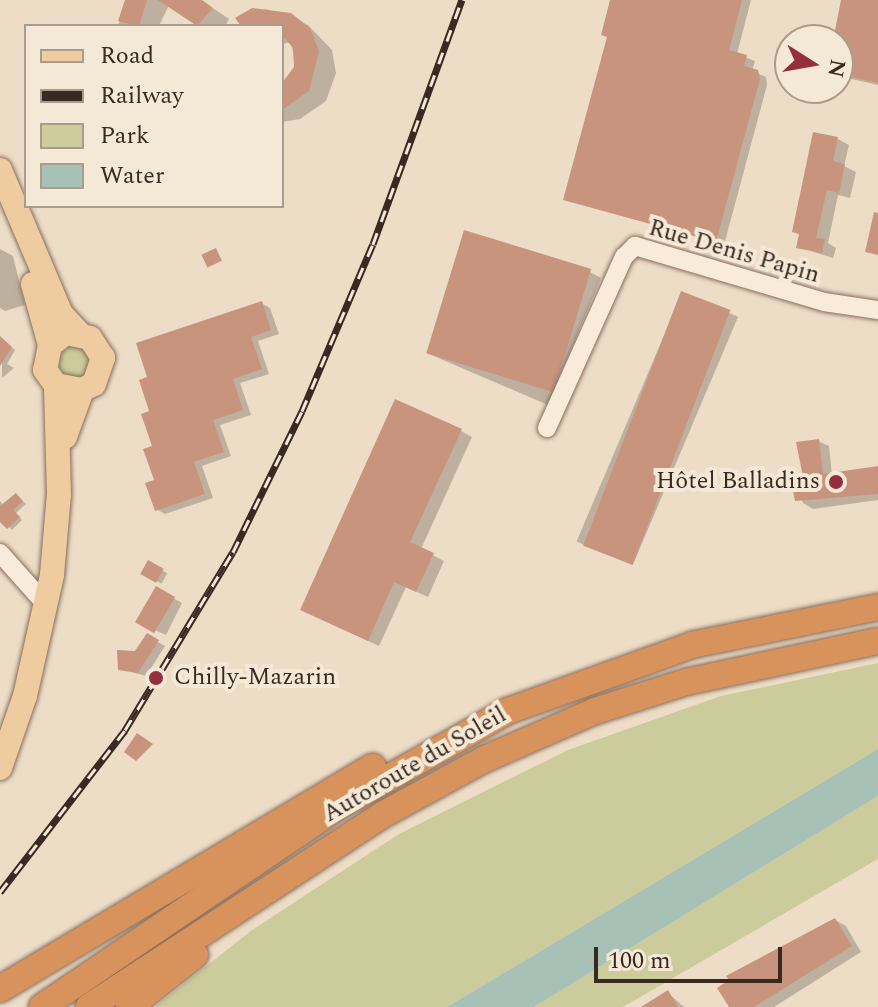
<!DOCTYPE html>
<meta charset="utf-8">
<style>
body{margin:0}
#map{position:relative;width:878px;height:1007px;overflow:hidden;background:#edddc7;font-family:Spectral,serif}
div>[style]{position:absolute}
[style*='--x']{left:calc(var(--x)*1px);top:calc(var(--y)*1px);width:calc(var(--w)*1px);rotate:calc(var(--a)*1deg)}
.green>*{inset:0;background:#cbcb9b}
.round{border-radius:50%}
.water>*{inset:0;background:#a8c1b6}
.shadow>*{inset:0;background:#0003;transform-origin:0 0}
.building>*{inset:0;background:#c9947e;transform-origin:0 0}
.roads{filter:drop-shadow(0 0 2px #886e5d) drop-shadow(0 0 2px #886e5d)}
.minor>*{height:18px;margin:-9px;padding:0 9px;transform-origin:9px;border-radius:9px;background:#f8ebda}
.major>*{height:24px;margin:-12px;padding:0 12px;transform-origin:12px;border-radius:12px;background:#eecca0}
.highway>*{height:26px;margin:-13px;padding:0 13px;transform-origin:13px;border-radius:13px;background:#d8925b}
.rail>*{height:7px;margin-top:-3.5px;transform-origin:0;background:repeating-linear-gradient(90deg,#f4e8d6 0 12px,#392920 0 24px);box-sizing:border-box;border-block:2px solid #392920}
.dots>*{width:22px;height:22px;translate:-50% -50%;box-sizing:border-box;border:4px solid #f4e8d6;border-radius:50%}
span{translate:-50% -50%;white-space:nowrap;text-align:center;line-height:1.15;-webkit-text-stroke:8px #f4e8d6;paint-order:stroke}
.street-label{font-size:24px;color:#392920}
.poi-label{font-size:24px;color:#392920}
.right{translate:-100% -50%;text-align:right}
.left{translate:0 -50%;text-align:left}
.legend{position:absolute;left:24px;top:24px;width:260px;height:184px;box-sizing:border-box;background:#f4e8d6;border:2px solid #a99c8d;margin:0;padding:10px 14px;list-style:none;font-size:24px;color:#392920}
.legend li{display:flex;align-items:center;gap:16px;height:40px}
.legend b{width:40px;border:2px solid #a99c8d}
.north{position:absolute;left:774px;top:24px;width:80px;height:80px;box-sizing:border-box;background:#f4e8d6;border:2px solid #a99c8d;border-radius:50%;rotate:101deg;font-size:22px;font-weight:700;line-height:32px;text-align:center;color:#392920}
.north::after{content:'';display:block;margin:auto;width:28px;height:36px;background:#952f3c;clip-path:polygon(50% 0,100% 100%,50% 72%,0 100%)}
.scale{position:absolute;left:594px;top:947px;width:188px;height:36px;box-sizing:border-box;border:4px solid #392920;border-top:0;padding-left:10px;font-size:24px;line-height:28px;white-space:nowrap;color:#392920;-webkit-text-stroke:6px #f4e8d6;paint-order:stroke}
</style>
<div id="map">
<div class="green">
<div class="round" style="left:59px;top:346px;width:34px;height:34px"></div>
<div style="clip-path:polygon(878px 663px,878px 749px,447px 1007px,155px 1007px,252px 930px,399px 834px,568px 750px,721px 696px)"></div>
<div style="clip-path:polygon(878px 796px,878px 859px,623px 1007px,534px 1007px)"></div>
</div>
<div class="water">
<div style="clip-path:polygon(878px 749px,878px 796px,534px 1007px,447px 1007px)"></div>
</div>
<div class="shadow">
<div style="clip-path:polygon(127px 0,201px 0,229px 19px,225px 26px,201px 26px,169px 5px,159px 26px,118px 26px)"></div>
<div style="clip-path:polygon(612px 0,751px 0,737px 54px,755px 61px,752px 71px,766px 77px,767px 85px,724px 245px,566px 199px,609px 38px)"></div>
<div style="clip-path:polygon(843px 0,878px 0,878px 85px,838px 76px,835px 40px)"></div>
<div style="clip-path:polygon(266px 9px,308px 25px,332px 50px,336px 73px,326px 101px,300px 119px,282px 122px,282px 85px,296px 67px,291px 42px,282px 44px,282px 26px,244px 26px,239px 19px)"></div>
<div style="clip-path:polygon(838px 139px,849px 145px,844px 166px,856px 172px,850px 198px,838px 195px,828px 243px,836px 248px,833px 258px,798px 247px,801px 235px,794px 231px)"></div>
<div style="clip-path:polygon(0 249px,13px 256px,25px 305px,5px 311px,0 308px)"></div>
<div style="clip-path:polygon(590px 272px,601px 278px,548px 405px,429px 354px)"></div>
<div style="left:682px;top:293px;width:61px;height:270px;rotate:23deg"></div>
<div style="clip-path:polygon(261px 303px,270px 308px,279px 334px,258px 341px,269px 374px,240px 383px,251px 415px,220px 425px,231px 456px,202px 466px,213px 498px,165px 514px,156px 509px,151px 412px)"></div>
<div style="clip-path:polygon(2px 339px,15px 350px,7px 364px,14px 368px,2px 378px)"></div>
<div style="clip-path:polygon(461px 431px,472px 437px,421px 549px,444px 561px,428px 597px,406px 587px,379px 646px,314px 616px)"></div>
<div style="clip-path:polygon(818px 441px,829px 446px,832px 475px,878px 468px,878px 500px,813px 509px,803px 503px,794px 486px,805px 478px)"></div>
<div style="clip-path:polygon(16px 495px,26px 504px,16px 513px,22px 520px,12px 530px,0 519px,0 501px,4px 506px)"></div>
<div style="left:149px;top:563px;width:21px;height:12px;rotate:29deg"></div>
<div style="clip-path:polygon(157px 589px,182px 603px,166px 635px,148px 627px)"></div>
<div style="clip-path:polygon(147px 636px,165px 646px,146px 676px,120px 669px)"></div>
<div style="clip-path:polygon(835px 920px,846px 926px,861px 952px,774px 1007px,731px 1007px,729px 976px)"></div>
<div style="clip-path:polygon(668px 993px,684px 1007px,644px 1007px)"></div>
</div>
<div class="building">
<div style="clip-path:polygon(125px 0,147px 0,139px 26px,118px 21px)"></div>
<div style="clip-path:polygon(158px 0,202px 0,213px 8px,197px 26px)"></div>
<div style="clip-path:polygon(610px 0,742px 0,729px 50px,747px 55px,744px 66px,758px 70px,760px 79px,716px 242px,563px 200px,607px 37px,601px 35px)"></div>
<div style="clip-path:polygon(841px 0,878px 0,878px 83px,838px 74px,838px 40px,833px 40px)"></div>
<div style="clip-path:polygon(252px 8px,291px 13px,310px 28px,319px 51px,309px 91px,282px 110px,282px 83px,294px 67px,293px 48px,282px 35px,282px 26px,241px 26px,235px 18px)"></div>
<div style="clip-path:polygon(813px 132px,838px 137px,833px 161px,845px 164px,839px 193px,827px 190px,816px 238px,825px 239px,822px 253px,796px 248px,799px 234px,792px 232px)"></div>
<div style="clip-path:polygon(874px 212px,878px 213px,878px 255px,865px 252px)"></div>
<div style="left:464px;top:230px;width:133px;height:129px;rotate:17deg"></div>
<div style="left:216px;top:248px;width:14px;height:16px;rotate:65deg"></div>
<div style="left:681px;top:291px;width:53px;height:273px;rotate:21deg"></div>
<div style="clip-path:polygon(262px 301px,271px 330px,251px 337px,262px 369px,233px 379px,243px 410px,213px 420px,224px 452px,194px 462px,205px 494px,155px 511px,145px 483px,154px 480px,143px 449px,152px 446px,141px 414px,149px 411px,139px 380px,147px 377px,136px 343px)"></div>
<div style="clip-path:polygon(0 336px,12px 347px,0 366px)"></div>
<div style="clip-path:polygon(395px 399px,462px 429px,410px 542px,434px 553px,416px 592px,394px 582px,368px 641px,300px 610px)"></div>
<div style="clip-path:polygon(819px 439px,823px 474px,878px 466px,878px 494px,795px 501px,792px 485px,803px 477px,796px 442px)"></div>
<div style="clip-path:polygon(16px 493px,23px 501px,13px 510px,20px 517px,7px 529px,0 522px,0 506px)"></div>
<div style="left:148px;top:560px;width:18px;height:16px;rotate:29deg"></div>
<div style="left:156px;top:586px;width:22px;height:42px;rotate:30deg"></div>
<div style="clip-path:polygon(147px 633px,159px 640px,138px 673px,118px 670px,117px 650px,135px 651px)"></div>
<div style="clip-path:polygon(137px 733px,153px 744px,136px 761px,124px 752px)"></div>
<div style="clip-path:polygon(835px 918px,852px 946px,754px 1007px,729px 1007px,717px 988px,729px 980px,726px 976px)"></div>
<div style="clip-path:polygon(668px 990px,678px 1007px,641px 1007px)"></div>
</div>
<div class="roads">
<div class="minor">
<div style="--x:547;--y:428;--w:188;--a:-65.8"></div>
<div style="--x:624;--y:257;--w:16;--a:-45"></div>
<div style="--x:635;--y:246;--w:197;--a:16.5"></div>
<div style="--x:824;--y:302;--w:55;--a:8.4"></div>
<div style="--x:0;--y:553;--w:71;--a:48.4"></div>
</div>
<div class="major">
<div style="--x:0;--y:170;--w:156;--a:67"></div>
<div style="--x:61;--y:314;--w:26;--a:47"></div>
<div style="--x:33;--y:284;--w:63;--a:74.4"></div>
<div style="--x:65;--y:437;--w:50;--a:-70.1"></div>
<div style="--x:82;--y:390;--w:13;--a:-27"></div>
<div style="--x:94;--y:384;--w:28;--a:-71"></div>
<div style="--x:103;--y:358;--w:24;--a:-123"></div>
<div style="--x:90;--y:338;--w:25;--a:-168"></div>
<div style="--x:66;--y:333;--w:20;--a:143"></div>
<div style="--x:50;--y:345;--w:25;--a:101"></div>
<div style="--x:45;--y:370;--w:19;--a:54"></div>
<div style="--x:56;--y:385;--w:26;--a:11"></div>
<div style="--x:0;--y:768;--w:76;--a:-70.9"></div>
<div style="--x:25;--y:696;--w:124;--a:-77.4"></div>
<div style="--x:52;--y:575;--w:81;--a:-85.1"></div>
<div style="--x:59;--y:494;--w:109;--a:-91.6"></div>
</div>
<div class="highway">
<div style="--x:0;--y:989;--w:434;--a:-30.8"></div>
<div style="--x:42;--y:1007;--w:362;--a:-34.1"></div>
<div style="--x:342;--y:804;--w:190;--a:-29.3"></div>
<div style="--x:508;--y:711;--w:195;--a:-19.7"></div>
<div style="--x:692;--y:645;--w:190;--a:-11.5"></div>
<div style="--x:89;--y:1007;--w:353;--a:-33.2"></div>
<div style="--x:384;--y:814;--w:115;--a:-28.6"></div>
<div style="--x:485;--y:759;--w:120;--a:-23.6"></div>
<div style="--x:595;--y:711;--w:96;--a:-17.7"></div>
<div style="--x:686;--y:682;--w:196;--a:-12.1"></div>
<div style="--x:129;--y:1007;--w:84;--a:-38.2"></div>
</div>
</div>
<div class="rail">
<div style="--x:0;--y:892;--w:205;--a:-52.3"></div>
<div style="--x:125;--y:730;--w:208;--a:-58.8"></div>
<div style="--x:233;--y:552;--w:157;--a:-63.9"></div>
<div style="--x:302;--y:411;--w:181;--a:-67"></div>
<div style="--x:373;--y:244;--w:260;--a:-70"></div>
</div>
<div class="dots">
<div style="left:836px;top:482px;background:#952f3c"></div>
<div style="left:156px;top:678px;background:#952f3c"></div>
</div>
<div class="street-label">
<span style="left:734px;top:252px;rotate:16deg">Rue Denis Papin</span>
<span style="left:415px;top:765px;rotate:-30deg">Autoroute du Soleil</span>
</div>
<div class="poi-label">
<span class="right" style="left:820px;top:482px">Hôtel Balladins</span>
<span class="left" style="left:174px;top:678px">Chilly-Mazarin</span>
</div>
<ul class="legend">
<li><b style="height:10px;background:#eecca0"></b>Road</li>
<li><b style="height:10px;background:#392920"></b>Railway</li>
<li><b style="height:22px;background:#cbcb9b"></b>Park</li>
<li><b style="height:22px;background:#a8c1b6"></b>Water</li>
</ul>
<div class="north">N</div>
<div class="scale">100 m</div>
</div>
